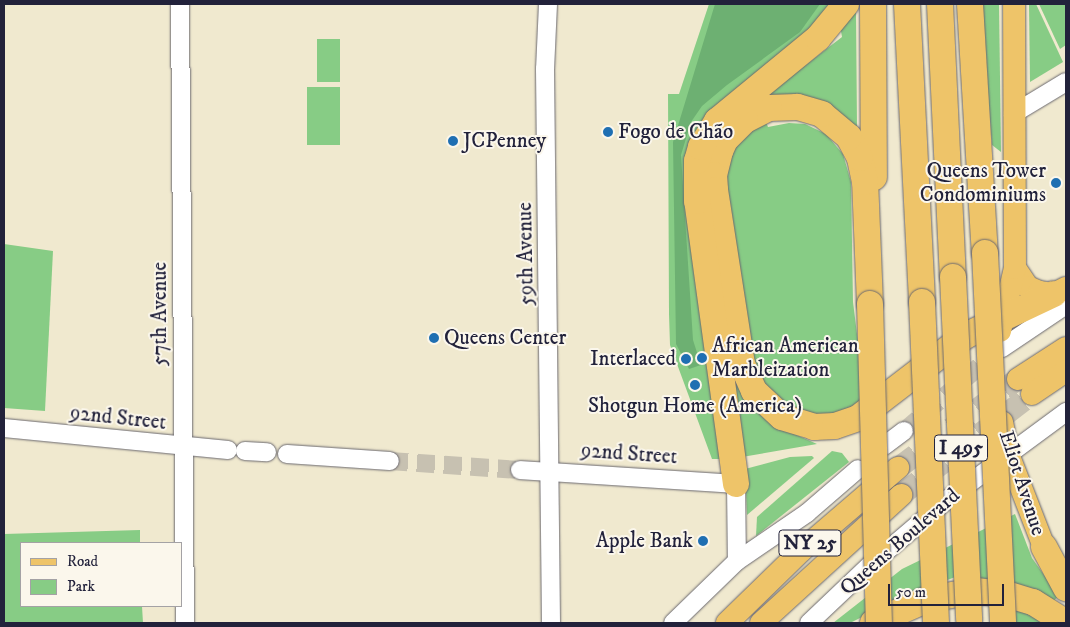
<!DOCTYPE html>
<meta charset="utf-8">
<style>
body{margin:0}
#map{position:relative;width:1070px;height:627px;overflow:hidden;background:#f0e9cf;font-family:"IM FELL DW Pica",serif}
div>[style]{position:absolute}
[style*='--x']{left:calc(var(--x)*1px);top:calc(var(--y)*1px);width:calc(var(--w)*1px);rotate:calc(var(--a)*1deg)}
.green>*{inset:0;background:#87cc85;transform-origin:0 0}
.forest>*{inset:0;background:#6db072}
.minor-tunnel>*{height:18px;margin-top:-9px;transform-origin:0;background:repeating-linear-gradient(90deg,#c7c1b1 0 18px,transparent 0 27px)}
.major-tunnel>*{height:22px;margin-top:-11px;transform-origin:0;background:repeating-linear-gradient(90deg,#c7c1b1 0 22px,transparent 0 33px)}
.roads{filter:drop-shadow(0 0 1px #6a686f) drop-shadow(0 0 1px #6a686f)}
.minor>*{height:18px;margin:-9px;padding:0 9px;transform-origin:9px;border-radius:9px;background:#fff}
.major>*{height:22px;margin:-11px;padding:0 11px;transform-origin:11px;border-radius:11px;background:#eec469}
.highway>*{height:26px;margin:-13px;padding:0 13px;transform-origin:13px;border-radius:13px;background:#eec469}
.bridges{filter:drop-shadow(0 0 1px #6a686f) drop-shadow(0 0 1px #6a686f)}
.highway-bridge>*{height:26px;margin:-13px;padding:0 13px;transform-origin:13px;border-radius:13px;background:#eec469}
.dots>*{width:14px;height:14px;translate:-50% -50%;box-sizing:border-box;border:2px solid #fbf7ec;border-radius:50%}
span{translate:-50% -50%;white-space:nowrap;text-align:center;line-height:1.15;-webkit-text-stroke:4px #fbf7ec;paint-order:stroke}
.shield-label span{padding:1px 4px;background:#fbf7ec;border:1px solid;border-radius:4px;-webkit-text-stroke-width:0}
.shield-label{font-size:20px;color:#22223b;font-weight:700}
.poi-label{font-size:21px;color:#22223b}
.left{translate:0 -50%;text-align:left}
.right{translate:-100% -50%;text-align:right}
.street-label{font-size:21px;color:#22223b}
.frame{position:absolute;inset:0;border:5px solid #22223b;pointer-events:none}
.legend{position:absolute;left:20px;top:542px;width:162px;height:65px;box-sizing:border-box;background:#fbf7ec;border:1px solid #a4a2a5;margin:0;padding:6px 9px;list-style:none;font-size:15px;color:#22223b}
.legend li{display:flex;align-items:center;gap:10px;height:25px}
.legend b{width:25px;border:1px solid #a4a2a5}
.scale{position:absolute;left:888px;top:584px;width:116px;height:22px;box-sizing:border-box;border:2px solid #22223b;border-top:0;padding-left:6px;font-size:15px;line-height:18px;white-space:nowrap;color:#22223b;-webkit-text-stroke:4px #fbf7ec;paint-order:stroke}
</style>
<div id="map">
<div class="green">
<div style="clip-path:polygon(709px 4px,835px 4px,823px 18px,717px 107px,722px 459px,712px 459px,670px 345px,669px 314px,668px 94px,679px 94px)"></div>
<div style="clip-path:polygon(981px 4px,999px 4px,1001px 152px,992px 145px)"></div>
<div style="clip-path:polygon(1029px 4px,1036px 4px,1063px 62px,1030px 82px)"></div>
<div style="clip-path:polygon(1039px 4px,1066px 4px,1066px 45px,1060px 49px)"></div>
<div style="clip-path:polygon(856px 12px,857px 127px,754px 105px,842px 37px,840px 25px)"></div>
<div style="left:317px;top:39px;width:23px;height:43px"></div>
<div style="left:307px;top:87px;width:33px;height:58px"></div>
<div style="clip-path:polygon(766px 122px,768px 127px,789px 123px,805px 124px,826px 134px,843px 154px,851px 182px,853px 302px,865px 398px,842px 415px,790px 413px,750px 370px,721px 205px,734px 142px)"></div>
<div style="clip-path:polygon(4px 244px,53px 251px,45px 411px,4px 408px)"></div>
<div style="clip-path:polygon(731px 381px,736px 381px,790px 432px,817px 444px,742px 457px)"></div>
<div style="clip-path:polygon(832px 451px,842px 453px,849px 462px,756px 536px,757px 517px)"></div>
<div style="clip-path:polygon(812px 456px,814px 458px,747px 515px,745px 469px,790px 457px)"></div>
<div style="clip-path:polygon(1015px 514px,1032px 558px,1059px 596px,1052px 602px,958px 576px,902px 597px,850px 623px,833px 623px,902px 569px)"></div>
<div style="clip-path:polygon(140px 530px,140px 543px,21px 543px,21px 606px,142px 606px,143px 623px,4px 623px,4px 534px)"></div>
<div style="clip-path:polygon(1013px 604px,1045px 623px,1014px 623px)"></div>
</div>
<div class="forest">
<div style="clip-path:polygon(715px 4px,820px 4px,800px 32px,727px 85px,702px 106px,691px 122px,681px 155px,693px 340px,701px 365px,689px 369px,676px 344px,673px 142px)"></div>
</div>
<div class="minor-tunnel">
<div style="--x:904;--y:431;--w:120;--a:-40.6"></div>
<div style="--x:390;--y:461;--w:130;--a:4"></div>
</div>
<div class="major-tunnel">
<div style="--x:898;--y:468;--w:149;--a:-36.6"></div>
<div style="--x:901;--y:495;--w:165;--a:-37.6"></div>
</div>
<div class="roads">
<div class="minor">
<div style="--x:180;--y:4;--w:619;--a:89.54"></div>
<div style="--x:548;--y:4;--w:65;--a:92.6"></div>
<div style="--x:545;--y:69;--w:554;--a:89.38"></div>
<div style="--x:1013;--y:114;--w:62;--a:-31.1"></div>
<div style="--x:1002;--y:348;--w:77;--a:-33.9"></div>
<div style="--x:4;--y:428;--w:225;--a:5.6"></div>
<div style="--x:884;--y:446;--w:25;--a:-37"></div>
<div style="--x:245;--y:451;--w:22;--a:3"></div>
<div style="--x:287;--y:454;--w:103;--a:3.9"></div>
<div style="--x:520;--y:470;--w:216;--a:3.7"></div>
<div style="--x:736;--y:484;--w:77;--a:89.3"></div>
<div style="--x:673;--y:623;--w:89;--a:-44.1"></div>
<div style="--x:737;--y:561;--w:85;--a:-34.4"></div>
<div style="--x:807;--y:513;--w:67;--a:-40.8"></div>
<div style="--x:809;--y:623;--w:83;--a:-43.5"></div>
<div style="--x:869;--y:566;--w:104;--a:-40.3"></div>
<div style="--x:948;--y:499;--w:147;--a:-36.4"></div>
</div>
<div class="major">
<div style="--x:1015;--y:268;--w:23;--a:56"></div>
<div style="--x:1028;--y:287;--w:12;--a:24"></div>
<div style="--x:1039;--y:292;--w:15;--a:8"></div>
<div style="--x:1054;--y:294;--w:13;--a:-27"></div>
<div style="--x:1000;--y:331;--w:65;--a:-76.6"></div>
<div style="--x:1015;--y:268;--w:264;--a:-90.2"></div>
<div style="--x:1018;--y:379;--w:57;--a:-32.9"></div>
<div style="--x:1032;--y:394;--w:41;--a:-34.1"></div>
<div style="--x:1002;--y:422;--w:33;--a:79"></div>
<div style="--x:1008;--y:454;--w:100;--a:68.8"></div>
<div style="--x:727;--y:623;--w:103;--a:-44.2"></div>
<div style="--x:801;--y:551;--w:128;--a:-40.6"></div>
<div style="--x:761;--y:623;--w:190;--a:-42.4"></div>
</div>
<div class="highway">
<div style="--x:873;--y:4;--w:173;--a:89.7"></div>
<div style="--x:907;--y:4;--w:298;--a:87.1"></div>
<div style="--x:940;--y:4;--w:273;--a:87.3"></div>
<div style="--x:970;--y:4;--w:249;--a:86.6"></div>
<div style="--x:870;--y:304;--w:122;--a:-92.3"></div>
<div style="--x:865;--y:182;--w:25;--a:-102"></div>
<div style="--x:860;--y:158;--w:24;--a:-118"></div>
<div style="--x:849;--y:137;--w:35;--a:-140"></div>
<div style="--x:822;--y:114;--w:26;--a:-164"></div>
<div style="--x:797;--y:107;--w:28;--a:178"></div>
<div style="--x:769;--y:108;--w:27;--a:153"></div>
<div style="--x:745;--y:120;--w:28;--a:135"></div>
<div style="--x:725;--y:140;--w:12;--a:114"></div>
<div style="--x:720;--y:151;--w:25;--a:104"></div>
<div style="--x:714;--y:175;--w:15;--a:86"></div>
<div style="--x:715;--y:190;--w:176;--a:81.2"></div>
<div style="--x:742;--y:364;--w:30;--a:66"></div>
<div style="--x:754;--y:391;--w:38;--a:43"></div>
<div style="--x:782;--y:417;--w:34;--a:17"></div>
<div style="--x:814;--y:427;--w:21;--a:-3"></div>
<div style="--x:835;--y:426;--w:24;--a:-19"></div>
<div style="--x:858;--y:418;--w:135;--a:-37.5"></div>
<div style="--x:965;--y:336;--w:98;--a:-25.3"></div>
<div style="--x:736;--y:484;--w:286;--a:-97.8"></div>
<div style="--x:697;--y:201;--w:40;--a:-90"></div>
<div style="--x:697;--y:161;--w:15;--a:-74"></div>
<div style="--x:701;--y:147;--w:31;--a:-58"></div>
<div style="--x:717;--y:121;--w:131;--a:-39.4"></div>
<div style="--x:818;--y:38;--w:44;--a:-50.5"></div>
<div style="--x:1044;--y:547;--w:47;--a:61.8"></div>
<div style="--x:873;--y:623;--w:60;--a:-23.6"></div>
<div style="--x:928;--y:599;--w:49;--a:-9.5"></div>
<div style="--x:976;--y:591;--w:30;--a:6"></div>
<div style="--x:1006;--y:594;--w:28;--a:17"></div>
<div style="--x:1033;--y:602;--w:39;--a:32"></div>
</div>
</div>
<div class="bridges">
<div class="highway-bridge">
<div style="--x:985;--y:253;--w:370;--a:87.2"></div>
<div style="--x:953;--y:277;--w:343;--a:87.3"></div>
<div style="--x:922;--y:302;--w:321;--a:87.5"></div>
<div style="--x:870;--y:304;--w:319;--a:88.4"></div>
</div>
</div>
<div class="dots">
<div style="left:608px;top:132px;background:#1f6fb2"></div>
<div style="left:453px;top:141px;background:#1f6fb2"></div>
<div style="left:1056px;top:183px;background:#1f6fb2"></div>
<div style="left:434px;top:338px;background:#1f6fb2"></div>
<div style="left:702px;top:358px;background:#1f6fb2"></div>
<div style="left:686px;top:359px;background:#1f6fb2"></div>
<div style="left:695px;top:385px;background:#1f6fb2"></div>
<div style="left:703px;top:541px;background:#1f6fb2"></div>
</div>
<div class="shield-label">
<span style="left:961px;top:448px">I 495</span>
<span style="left:810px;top:543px">NY 25</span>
</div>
<div class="poi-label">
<span class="left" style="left:618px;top:132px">Fogo de Chão</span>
<span class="left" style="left:463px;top:141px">JCPenney</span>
<span class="right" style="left:1046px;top:183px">Queens Tower<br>Condominiums</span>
<span class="left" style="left:444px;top:338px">Queens Center</span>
<span class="left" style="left:712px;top:358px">African American<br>Marbleization</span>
<span class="right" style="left:676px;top:359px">Interlaced</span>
<span style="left:695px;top:406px">Shotgun Home (America)</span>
<span class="right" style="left:693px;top:541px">Apple Bank</span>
</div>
<div class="street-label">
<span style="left:526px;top:254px;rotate:-91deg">59th Avenue</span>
<span style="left:160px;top:314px;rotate:-90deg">57th Avenue</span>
<span style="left:118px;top:418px;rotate:6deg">92nd Street</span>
<span style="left:629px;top:454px;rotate:4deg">92nd Street</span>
<span style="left:1022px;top:483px;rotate:72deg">Eliot Avenue</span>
<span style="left:900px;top:542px;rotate:-41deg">Queens Boulevard</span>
</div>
<div class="frame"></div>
<ul class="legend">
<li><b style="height:6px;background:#eec469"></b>Road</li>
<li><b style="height:14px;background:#87cc85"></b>Park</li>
</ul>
<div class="scale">50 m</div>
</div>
